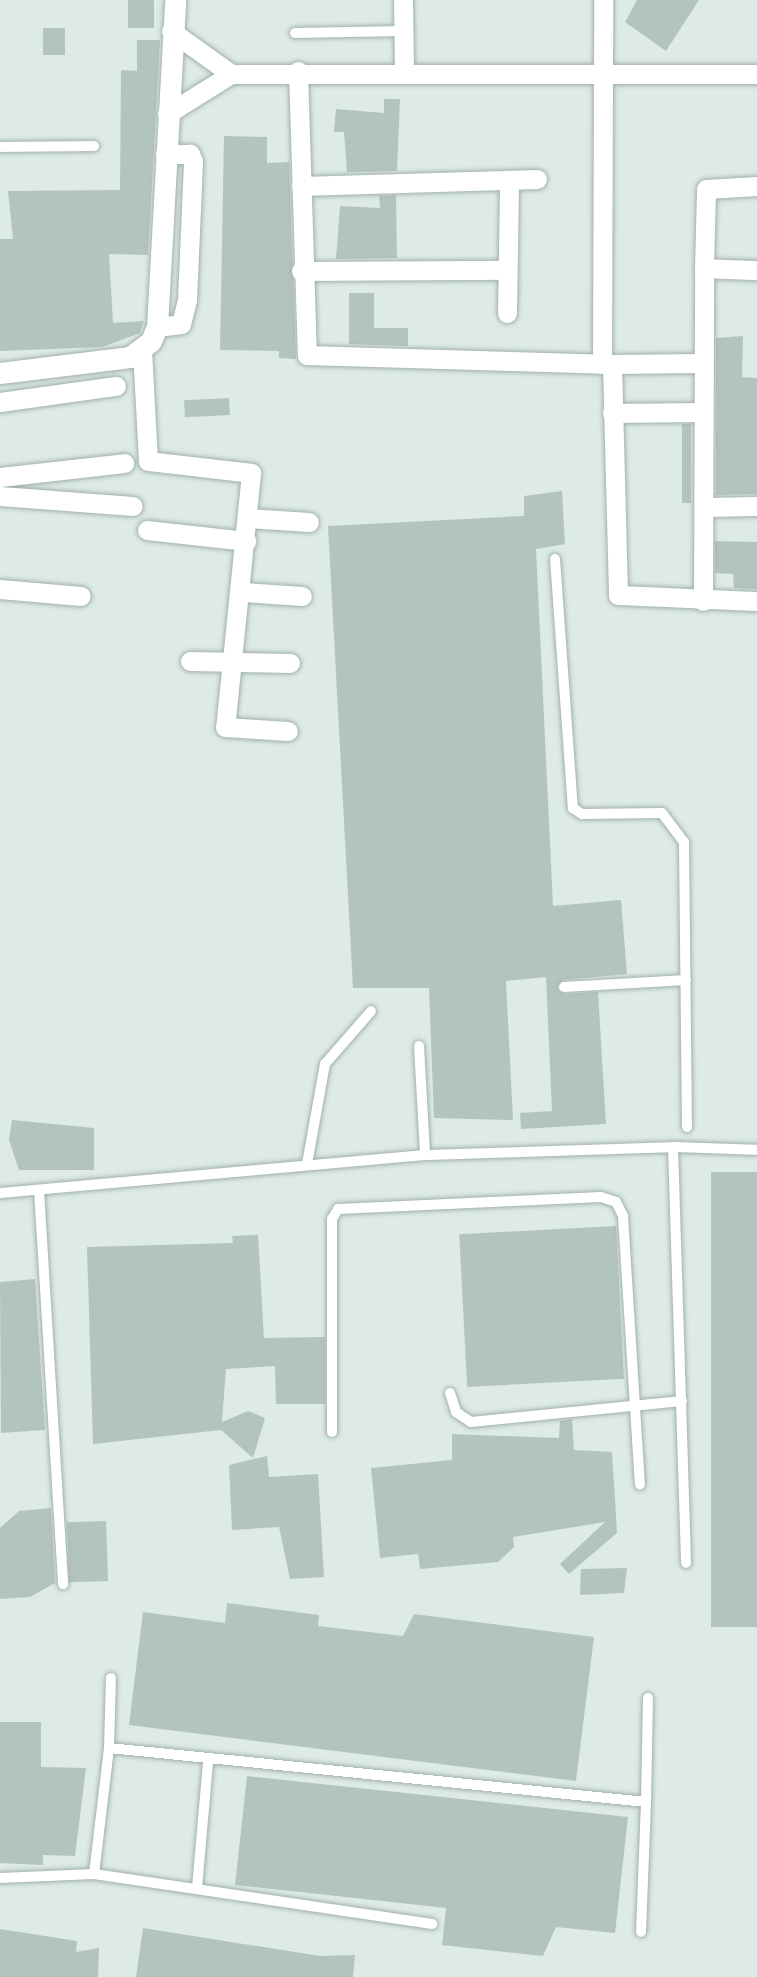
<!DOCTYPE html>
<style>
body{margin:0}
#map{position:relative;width:757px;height:1977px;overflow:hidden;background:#ddeae5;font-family:"Alegreya Sans",sans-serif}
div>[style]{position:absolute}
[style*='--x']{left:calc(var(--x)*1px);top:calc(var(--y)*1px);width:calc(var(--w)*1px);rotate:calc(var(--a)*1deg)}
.building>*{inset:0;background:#b3c4be;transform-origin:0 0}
.roads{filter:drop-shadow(0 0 2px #a0b1ac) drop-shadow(0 0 2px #a0b1ac)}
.service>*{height:10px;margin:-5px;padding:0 5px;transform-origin:5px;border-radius:5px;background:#fff}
.minor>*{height:19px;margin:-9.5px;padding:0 9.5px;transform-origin:9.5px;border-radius:9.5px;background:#fff}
.tertiary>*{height:21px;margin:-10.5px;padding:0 10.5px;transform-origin:10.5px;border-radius:10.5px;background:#fff}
span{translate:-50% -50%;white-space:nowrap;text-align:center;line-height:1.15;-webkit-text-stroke:5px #edf6f3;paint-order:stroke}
</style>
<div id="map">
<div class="building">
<div style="left:128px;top:0;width:26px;height:28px"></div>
<div style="clip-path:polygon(637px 0,699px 0,666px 51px,625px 22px)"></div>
<div style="left:43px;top:28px;width:22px;height:27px"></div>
<div style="clip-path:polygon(137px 40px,160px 40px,148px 255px,109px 254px,113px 323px,144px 321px,140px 333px,102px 347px,0 351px,0 239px,13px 239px,8px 191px,120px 190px,121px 70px,137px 71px)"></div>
<div style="clip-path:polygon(384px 99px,400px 99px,397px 171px,347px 172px,344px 132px,334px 132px,336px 109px,384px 113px)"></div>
<div style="clip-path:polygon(224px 136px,267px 137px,267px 163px,289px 162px,296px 359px,279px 358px,279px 351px,220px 350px)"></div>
<div style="clip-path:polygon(396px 195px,397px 258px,336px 259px,340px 206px,380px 208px,379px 196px)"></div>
<div style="clip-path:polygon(349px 293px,374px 293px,374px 328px,408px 328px,408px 346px,349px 344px)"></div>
<div style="clip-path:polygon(743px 336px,742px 377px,757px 378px,757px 494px,716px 495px,716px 338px)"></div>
<div style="left:229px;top:398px;width:17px;height:45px;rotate:87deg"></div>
<div style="left:682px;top:424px;width:9px;height:79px"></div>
<div style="clip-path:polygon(562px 491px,565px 544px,536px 549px,553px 906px,621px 900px,627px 974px,563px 980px,557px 988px,564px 994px,598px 992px,606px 1124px,521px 1129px,520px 1113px,552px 1111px,546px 977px,506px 981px,513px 1120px,434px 1118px,429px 988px,353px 988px,328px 526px,524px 516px,524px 496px)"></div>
<div style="clip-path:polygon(715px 541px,757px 542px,757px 589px,734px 588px,733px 574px,715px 573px)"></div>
<div style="clip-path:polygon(12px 1120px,94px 1128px,94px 1170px,19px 1170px,9px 1140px)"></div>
<div style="left:711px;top:1172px;width:46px;height:455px"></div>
<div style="left:616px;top:1226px;width:153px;height:157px;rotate:87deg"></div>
<div style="clip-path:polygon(258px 1235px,264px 1338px,325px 1337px,325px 1404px,276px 1404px,275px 1366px,226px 1369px,222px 1422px,248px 1411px,265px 1418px,253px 1458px,221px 1430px,93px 1444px,87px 1247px,233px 1243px,232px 1236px)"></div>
<div style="clip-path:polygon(35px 1279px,45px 1430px,1px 1433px,0 1282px)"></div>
<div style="clip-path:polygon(572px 1419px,574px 1450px,612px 1452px,617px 1533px,569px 1574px,560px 1564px,605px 1522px,513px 1537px,514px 1547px,498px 1562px,420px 1569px,418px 1554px,380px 1558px,371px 1468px,452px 1460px,452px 1434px,559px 1438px,560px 1421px)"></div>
<div style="clip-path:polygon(267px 1456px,269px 1477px,318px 1474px,324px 1577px,290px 1579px,279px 1527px,232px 1530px,229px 1465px)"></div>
<div style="clip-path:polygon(51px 1508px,55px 1583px,30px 1597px,0 1599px,0 1528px,19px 1511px)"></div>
<div style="left:106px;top:1521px;width:60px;height:39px;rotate:88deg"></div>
<div style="clip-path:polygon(627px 1568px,624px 1593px,580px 1595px,581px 1569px)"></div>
<div style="clip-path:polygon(227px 1603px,319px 1615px,318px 1626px,403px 1636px,414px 1614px,594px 1637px,576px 1781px,129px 1725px,143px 1612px,225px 1623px)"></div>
<div style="clip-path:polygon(0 1722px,41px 1722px,41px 1767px,86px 1768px,75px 1856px,43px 1855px,43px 1865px,0 1863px)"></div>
<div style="clip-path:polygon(247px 1776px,628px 1817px,615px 1933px,556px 1927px,543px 1956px,442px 1945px,446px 1908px,235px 1885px)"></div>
<div style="clip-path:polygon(143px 1928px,320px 1956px,355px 1955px,353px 1977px,136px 1977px)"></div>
<div style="clip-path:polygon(0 1929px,77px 1941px,76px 1952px,99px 1948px,98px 1977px,0 1977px)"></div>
</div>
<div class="roads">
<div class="service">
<div style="--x:295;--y:33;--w:108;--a:-1.1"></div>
<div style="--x:0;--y:147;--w:94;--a:-0.6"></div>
<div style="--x:555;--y:559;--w:250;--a:85.9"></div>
<div style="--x:573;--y:808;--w:11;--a:34"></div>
<div style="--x:582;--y:814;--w:80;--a:-0.7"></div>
<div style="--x:662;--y:813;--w:36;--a:53"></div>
<div style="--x:684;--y:842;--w:285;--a:89.4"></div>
<div style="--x:564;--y:987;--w:122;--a:-3.3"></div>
<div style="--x:419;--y:1046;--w:109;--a:86.8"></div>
<div style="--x:673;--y:1147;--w:84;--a:2"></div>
<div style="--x:307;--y:1164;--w:102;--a:-79.8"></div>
<div style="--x:325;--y:1064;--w:70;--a:-49"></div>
<div style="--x:39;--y:1190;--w:395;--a:86.5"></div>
<div style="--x:0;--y:1193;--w:427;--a:-5.1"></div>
<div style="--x:425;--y:1155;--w:248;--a:-1.8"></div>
<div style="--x:673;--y:1147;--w:416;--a:88.2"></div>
<div style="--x:450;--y:1393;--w:20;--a:72"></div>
<div style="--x:456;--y:1412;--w:18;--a:34"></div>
<div style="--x:471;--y:1422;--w:212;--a:-5.7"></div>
<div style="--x:332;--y:1432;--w:213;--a:-90"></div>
<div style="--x:332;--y:1219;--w:12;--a:-59"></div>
<div style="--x:338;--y:1209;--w:263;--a:-2.6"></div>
<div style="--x:601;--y:1197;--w:16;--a:18"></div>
<div style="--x:616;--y:1202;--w:16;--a:63"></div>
<div style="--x:623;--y:1216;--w:269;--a:86.4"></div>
<div style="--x:109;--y:1748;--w:70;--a:-88.4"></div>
<div style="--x:646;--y:1802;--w:104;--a:-88.9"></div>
<div style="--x:94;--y:1874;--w:342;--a:8.4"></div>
<div style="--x:0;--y:1878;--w:94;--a:-2.4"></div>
<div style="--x:94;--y:1874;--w:127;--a:-83.2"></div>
<div style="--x:109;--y:1748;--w:540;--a:5.74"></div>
<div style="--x:646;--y:1802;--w:130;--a:92.2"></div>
<div style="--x:197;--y:1888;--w:127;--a:-85"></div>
</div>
<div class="minor">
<div style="--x:403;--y:0;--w:72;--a:89.2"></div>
<div style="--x:171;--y:31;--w:74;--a:35.6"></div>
<div style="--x:298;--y:71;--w:284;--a:88.2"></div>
<div style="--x:307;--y:355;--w:305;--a:1.7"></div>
<div style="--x:612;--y:364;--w:231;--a:88.5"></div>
<div style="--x:618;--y:595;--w:139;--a:2.5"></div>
<div style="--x:167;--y:114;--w:75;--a:-32"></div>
<div style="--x:231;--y:74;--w:526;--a:0"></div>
<div style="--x:301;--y:186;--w:236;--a:-1.7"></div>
<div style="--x:704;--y:268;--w:79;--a:-88.5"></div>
<div style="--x:706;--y:189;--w:51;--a:-3.4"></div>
<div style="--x:301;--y:271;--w:206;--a:-0.3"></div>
<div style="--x:507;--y:313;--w:133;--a:-89.1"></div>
<div style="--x:157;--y:327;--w:24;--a:-7"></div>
<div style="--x:181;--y:324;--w:25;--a:-76"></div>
<div style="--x:187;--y:300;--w:139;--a:-87.5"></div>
<div style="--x:193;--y:161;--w:8;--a:-113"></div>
<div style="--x:190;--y:154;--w:25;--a:180"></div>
<div style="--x:142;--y:350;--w:111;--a:86.9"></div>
<div style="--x:148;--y:461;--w:104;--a:6.6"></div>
<div style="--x:251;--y:473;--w:255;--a:95.8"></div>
<div style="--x:225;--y:727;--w:63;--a:3.6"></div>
<div style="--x:602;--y:364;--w:364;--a:-89.8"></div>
<div style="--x:612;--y:364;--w:88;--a:-0.7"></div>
<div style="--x:0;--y:402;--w:117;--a:-7.9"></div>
<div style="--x:612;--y:413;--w:90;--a:-0.6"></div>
<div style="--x:0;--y:477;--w:125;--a:-6.4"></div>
<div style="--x:0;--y:496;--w:133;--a:4.3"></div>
<div style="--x:704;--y:507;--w:53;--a:-1.1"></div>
<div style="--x:247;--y:518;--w:62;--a:3.7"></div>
<div style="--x:147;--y:530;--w:100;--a:6.3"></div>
<div style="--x:0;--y:589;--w:81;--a:4.9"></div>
<div style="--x:243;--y:592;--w:59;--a:3.9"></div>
<div style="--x:703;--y:601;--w:333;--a:-89.8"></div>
<div style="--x:704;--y:268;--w:53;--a:2.2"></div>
<div style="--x:190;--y:661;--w:100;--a:1.1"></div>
</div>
<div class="tertiary">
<div style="--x:0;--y:373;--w:131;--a:-7"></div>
<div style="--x:130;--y:357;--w:26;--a:-37"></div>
<div style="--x:151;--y:341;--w:15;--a:-67"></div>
<div style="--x:157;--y:327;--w:327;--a:-86.8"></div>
</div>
</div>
</div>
